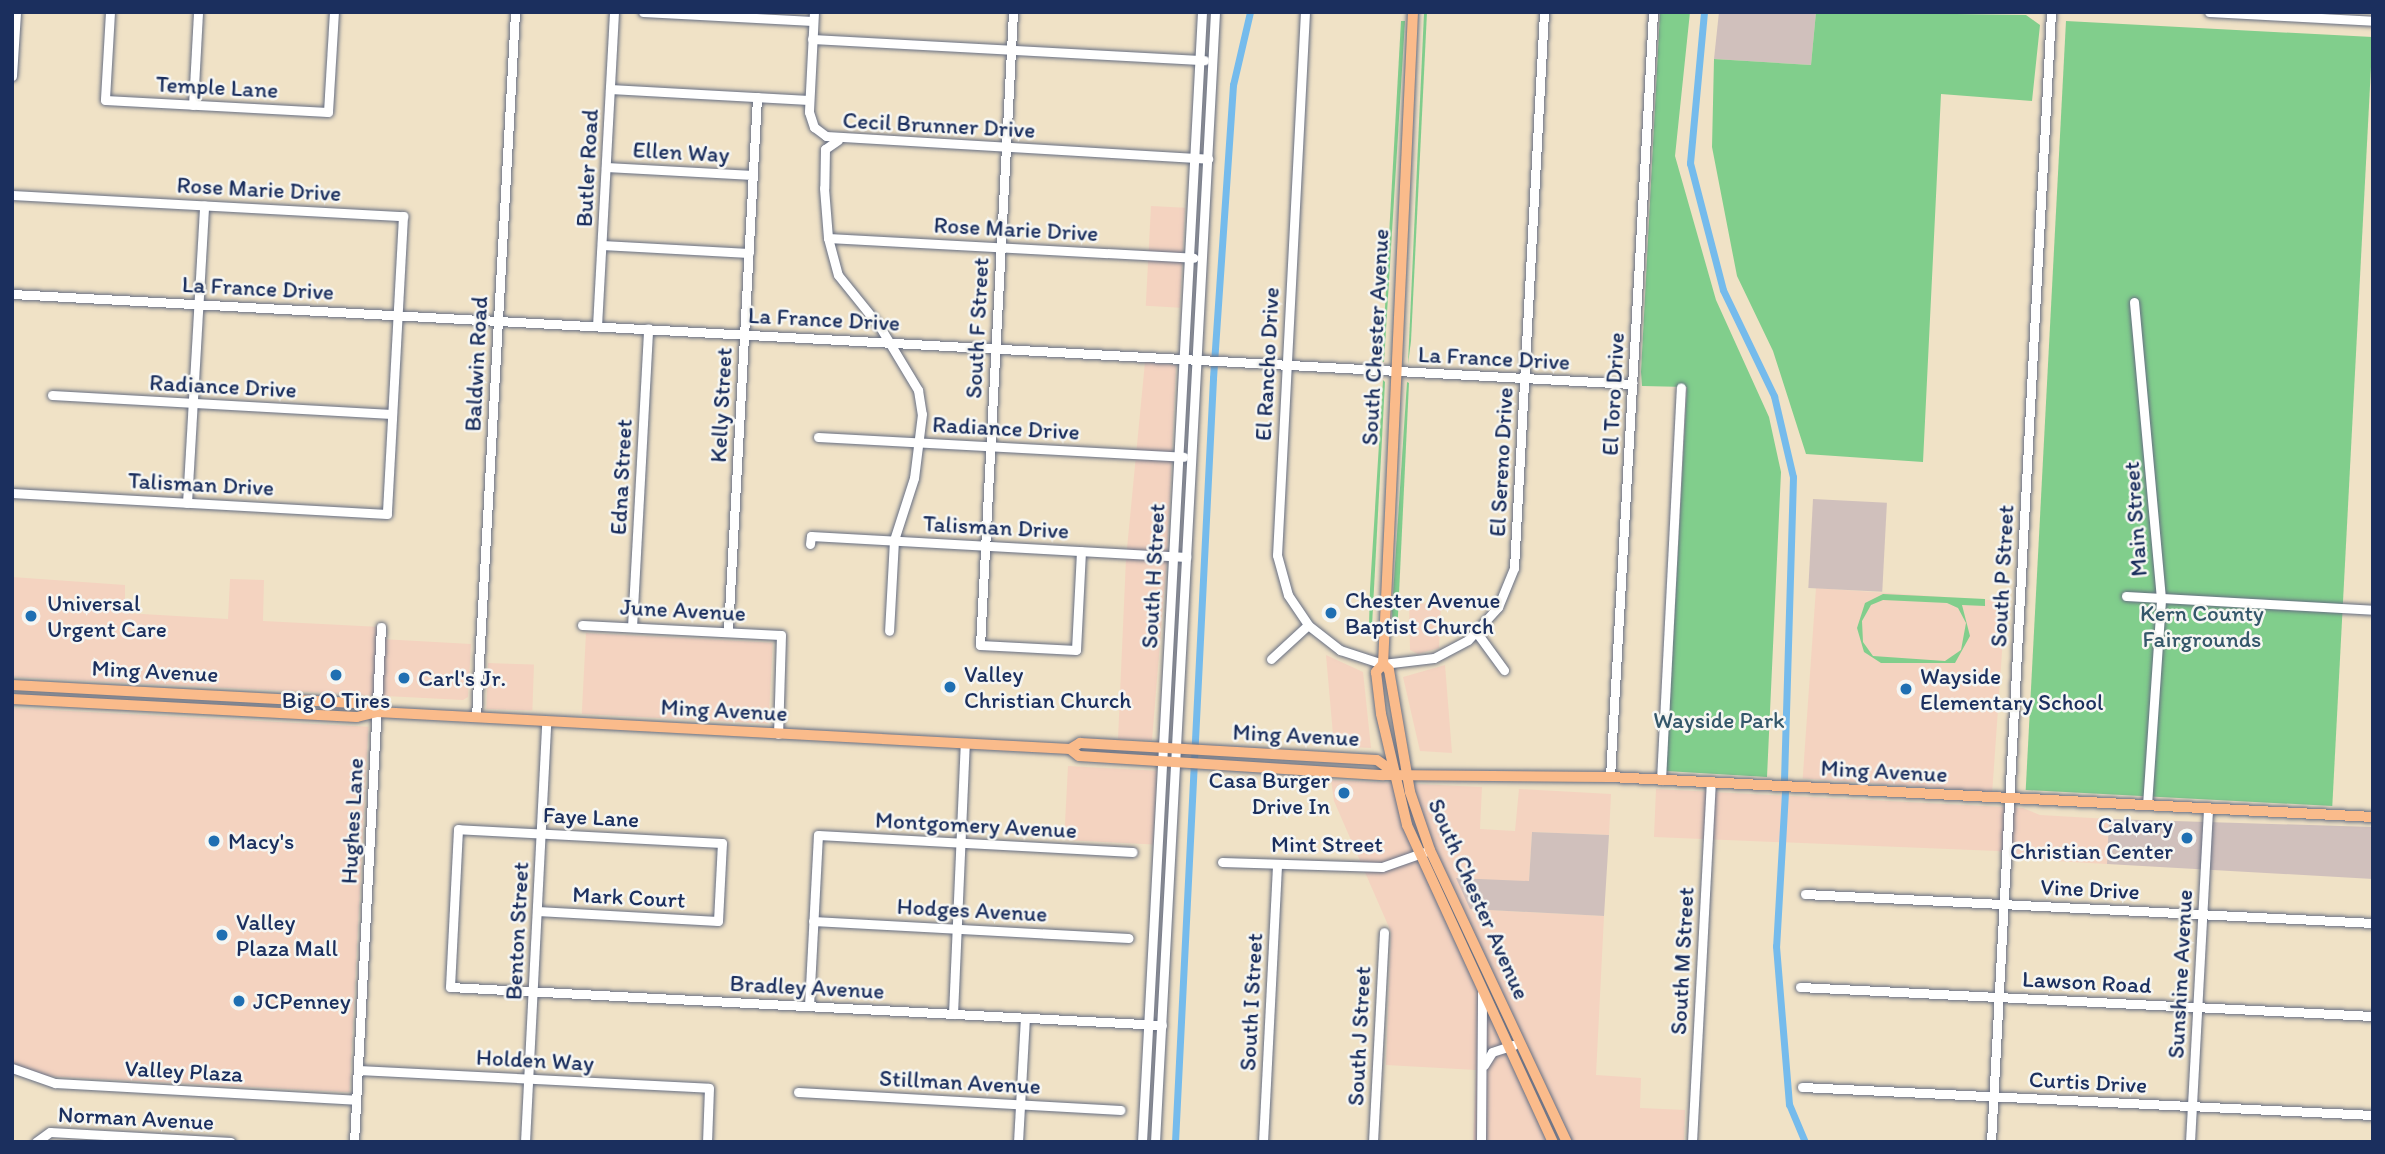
<!DOCTYPE html>
<style>
body{margin:0}
#map{position:relative;width:2385px;height:1154px;overflow:hidden;background:#f0e2c6;font-family:Itim,sans-serif}
div>[style]{position:absolute}
[style*='--x']{left:calc(var(--x)*1px);top:calc(var(--y)*1px);width:calc(var(--w)*1px);rotate:calc(var(--a)*1deg)}
.built>*{inset:0;background:#f4d3c0;transform-origin:0 0}
.industrial>*{inset:0;background:#d0c0bc;transform-origin:0 0}
.green>*{inset:0;background:#81ce8c;transform-origin:0 0}
.canal>*{height:7px;margin:-3.5px;padding:0 3.5px;transform-origin:3.5px;border-radius:3.5px;background:#75bbec}
.roads{filter:drop-shadow(0 0 2px #666e82) drop-shadow(0 0 2px #666e82)}
.minor>*{height:9px;margin:-4.5px;padding:0 4.5px;transform-origin:4.5px;border-radius:4.5px;background:#fff}
.major>*{height:10px;margin:-5px;padding:0 5px;transform-origin:5px;border-radius:5px;background:#fabb8b}
.dots>*{width:19px;height:19px;translate:-50% -50%;box-sizing:border-box;border:4px solid #f6f6f2;border-radius:50%}
span{translate:-50% -50%;white-space:nowrap;text-align:center;line-height:1.15;-webkit-text-stroke:5px #f6f6f2;paint-order:stroke}
.street-label{font-size:23px;color:#1b2f5e}
.poi-label{font-size:23px;color:#1b2f5e}
.left{translate:0 -50%;text-align:left}
.right{translate:-100% -50%;text-align:right}
.park-label{font-size:23px;color:#34576a}
.frame{position:absolute;inset:0;border:14px solid #1b2f5e;pointer-events:none}
</style>
<div id="map">
<div class="built">
<div style="left:1151px;top:206px;width:34px;height:100px;rotate:3deg"></div>
<div style="clip-path:polygon(1145px 362px,1176px 365px,1167px 558px,1152px 740px,1118px 739px,1126px 559px)"></div>
<div style="clip-path:polygon(12px 577px,125px 585px,125px 613px,228px 619px,230px 579px,264px 580px,263px 621px,381px 627px,381px 639px,471px 644px,468px 697px,463px 700px,12px 677px)"></div>
<div style="left:1816px;top:588px;width:190px;height:191px;rotate:4deg"></div>
<div style="clip-path:polygon(1409px 603px,1441px 604px,1439px 648px,1418px 654px,1410px 650px)"></div>
<div style="left:586px;top:633px;width:187px;height:81px;rotate:3deg"></div>
<div style="clip-path:polygon(1326px 655px,1363px 672px,1371px 748px,1334px 746px)"></div>
<div style="left:488px;top:663px;width:46px;height:46px;rotate:2deg"></div>
<div style="clip-path:polygon(1445px 665px,1452px 753px,1420px 751px,1403px 677px)"></div>
<div style="left:12px;top:708px;width:357px;height:366px;rotate:3deg"></div>
<div style="left:1068px;top:766px;width:89px;height:74px;rotate:3deg"></div>
<div style="clip-path:polygon(1331px 780px,1482px 787px,1480px 829px,1515px 831px,1519px 789px,1611px 794px,1609px 835px,1532px 832px,1529px 882px,1457px 878px,1471px 909px,1604px 916px,1596px 1075px,1641px 1078px,1640px 1108px,1685px 1110px,1684px 1142px,1473px 1142px,1476px 1070px,1386px 1065px,1391px 932px,1334px 801px)"></div>
<div style="clip-path:polygon(1656px 789px,2023px 808px,2040px 815px,2109px 819px,2107px 864px,2038px 860px,1997px 851px,1654px 837px)"></div>
</div>
<div class="industrial">
<div style="clip-path:polygon(1719px 12px,1816px 12px,1811px 65px,1714px 59px)"></div>
<div style="left:1813px;top:499px;width:74px;height:89px;rotate:3deg"></div>
<div style="clip-path:polygon(2109px 819px,2373px 827px,2373px 879px,2107px 864px)"></div>
<div style="clip-path:polygon(1532px 832px,1609px 835px,1604px 916px,1470px 909px,1456px 878px,1529px 881px)"></div>
</div>
<div class="green">
<div style="clip-path:polygon(1427px 12px,1411px 341px,1408px 364px,1424px 13px)"></div>
<div style="clip-path:polygon(1660px 12px,1690px 12px,1675px 156px,1716px 300px,1769px 417px,1781px 472px,1767px 777px,1666px 771px,1687px 387px,1642px 386px,1641px 372px)"></div>
<div style="clip-path:polygon(1816px 12px,2026px 15px,2040px 25px,2032px 101px,1941px 94px,1923px 462px,1806px 454px,1773px 351px,1737px 276px,1712px 147px,1714px 59px,1811px 65px)"></div>
<div style="clip-path:polygon(1401px 21px,1405px 21px,1384px 362px,1382px 361px)"></div>
<div style="left:2066px;top:21px;width:307px;height:770px;rotate:3deg"></div>
<div style="clip-path:polygon(1383px 380px,1385px 382px,1372px 626px,1369px 626px,1370px 589px)"></div>
<div style="clip-path:polygon(1407px 382px,1409px 383px,1397px 636px,1393px 635px,1392px 610px)"></div>
<div style="clip-path:polygon(evenodd,1883px 594px,1985px 599px,1985px 606px,1962px 605px,1970px 636px,1955px 663px,1881px 663px,1864px 652px,1857px 628px,1865px 603px,1883px 594px,1883px 600px,1947px 603px,1958px 608px,1966px 623px,1961px 650px,1945px 661px,1873px 656px,1863px 642px,1862px 621px,1871px 605px,1883px 600px)"></div>
</div>
<div class="canal">
<div style="--x:1704;--y:12;--w:152;--a:95.3"></div>
<div style="--x:1690;--y:163;--w:131;--a:75.4"></div>
<div style="--x:1723;--y:290;--w:118;--a:64.3"></div>
<div style="--x:1774;--y:396;--w:83;--a:76.8"></div>
<div style="--x:1793;--y:477;--w:304;--a:91.7"></div>
<div style="--x:1785;--y:792;--w:154;--a:93.3"></div>
<div style="--x:1776;--y:946;--w:159;--a:85.3"></div>
<div style="--x:1789;--y:1104;--w:41;--a:67.2"></div>
<div style="--x:1175;--y:1142;--w:765;--a:-87.15"></div>
<div style="--x:1213;--y:378;--w:294;--a:-86.1"></div>
<div style="--x:1233;--y:85;--w:75;--a:-76.9"></div>
</div>
<div class="roads">
<div class="minor">
<div style="--x:110;--y:12;--w:88;--a:93.3"></div>
<div style="--x:105;--y:100;--w:223;--a:3.1"></div>
<div style="--x:328;--y:112;--w:100;--a:-86.6"></div>
<div style="--x:643;--y:12;--w:170;--a:3"></div>
<div style="--x:814;--y:12;--w:100;--a:92.9"></div>
<div style="--x:809;--y:112;--w:16;--a:72"></div>
<div style="--x:814;--y:127;--w:15;--a:37"></div>
<div style="--x:826;--y:136;--w:383;--a:3.4"></div>
<div style="--x:1013;--y:12;--w:634;--a:92.98"></div>
<div style="--x:980;--y:645;--w:96;--a:3"></div>
<div style="--x:1076;--y:650;--w:99;--a:-87.1"></div>
<div style="--x:1305;--y:12;--w:544;--a:92.95"></div>
<div style="--x:1277;--y:555;--w:41;--a:74.6"></div>
<div style="--x:1288;--y:595;--w:36;--a:56"></div>
<div style="--x:1308;--y:625;--w:41;--a:38"></div>
<div style="--x:1340;--y:650;--w:45;--a:18"></div>
<div style="--x:1383;--y:664;--w:51;--a:-6.7"></div>
<div style="--x:1434;--y:658;--w:38;--a:-28"></div>
<div style="--x:1468;--y:640;--w:45;--a:-47.7"></div>
<div style="--x:1498;--y:607;--w:42;--a:-67.7"></div>
<div style="--x:1514;--y:568;--w:557;--a:-86.91"></div>
<div style="--x:2209;--y:12;--w:164;--a:3.1"></div>
<div style="--x:812;--y:39;--w:393;--a:3.1"></div>
<div style="--x:12;--y:76;--w:64;--a:-86.4"></div>
<div style="--x:610;--y:89;--w:199;--a:3.2"></div>
<div style="--x:193;--y:105;--w:93;--a:-86.9"></div>
<div style="--x:838;--y:140;--w:16;--a:145"></div>
<div style="--x:825;--y:149;--w:39;--a:91"></div>
<div style="--x:824;--y:188;--w:50;--a:85.4"></div>
<div style="--x:828;--y:238;--w:38;--a:75"></div>
<div style="--x:838;--y:275;--w:67;--a:51.1"></div>
<div style="--x:880;--y:327;--w:74;--a:58.9"></div>
<div style="--x:918;--y:390;--w:24;--a:81"></div>
<div style="--x:922;--y:414;--w:64;--a:97.1"></div>
<div style="--x:914;--y:478;--w:65;--a:107.9"></div>
<div style="--x:894;--y:540;--w:91;--a:93.1"></div>
<div style="--x:606;--y:167;--w:147;--a:3.1"></div>
<div style="--x:12;--y:195;--w:392;--a:3.1"></div>
<div style="--x:403;--y:216;--w:298;--a:93.1"></div>
<div style="--x:387;--y:514;--w:376;--a:-176.8"></div>
<div style="--x:828;--y:238;--w:366;--a:3.1"></div>
<div style="--x:602;--y:245;--w:147;--a:3.1"></div>
<div style="--x:12;--y:294;--w:1623;--a:3.18"></div>
<div style="--x:2134;--y:302;--w:299;--a:84.8"></div>
<div style="--x:2161;--y:600;--w:205;--a:93.9"></div>
<div style="--x:597;--y:326;--w:314;--a:-86.9"></div>
<div style="--x:52;--y:395;--w:340;--a:3.2"></div>
<div style="--x:818;--y:437;--w:366;--a:3.1"></div>
<div style="--x:187;--y:503;--w:298;--a:-86.7"></div>
<div style="--x:810;--y:544;--w:8;--a:-83"></div>
<div style="--x:811;--y:536;--w:376;--a:3.2"></div>
<div style="--x:2126;--y:596;--w:247;--a:3.2"></div>
<div style="--x:582;--y:625;--w:199;--a:2.9"></div>
<div style="--x:781;--y:635;--w:99;--a:91.7"></div>
<div style="--x:632;--y:627;--w:299;--a:-86.9"></div>
<div style="--x:728;--y:631;--w:535;--a:-86.89"></div>
<div style="--x:1477;--y:633;--w:46;--a:53.9"></div>
<div style="--x:1271;--y:659;--w:50;--a:-42.6"></div>
<div style="--x:476;--y:717;--w:706;--a:-86.83"></div>
<div style="--x:1610;--y:777;--w:766;--a:-86.78"></div>
<div style="--x:1661;--y:780;--w:393;--a:-87.1"></div>
<div style="--x:1222;--y:862;--w:160;--a:1.8"></div>
<div style="--x:1382;--y:867;--w:46;--a:-19.2"></div>
<div style="--x:1805;--y:894;--w:569;--a:2.92"></div>
<div style="--x:537;--y:911;--w:181;--a:3.2"></div>
<div style="--x:718;--y:921;--w:78;--a:-87.1"></div>
<div style="--x:722;--y:843;--w:264;--a:-177"></div>
<div style="--x:458;--y:829;--w:158;--a:92.9"></div>
<div style="--x:450;--y:987;--w:713;--a:3.06"></div>
<div style="--x:813;--y:921;--w:316;--a:3.1"></div>
<div style="--x:1800;--y:987;--w:574;--a:2.9"></div>
<div style="--x:809;--y:1006;--w:171;--a:-87"></div>
<div style="--x:818;--y:835;--w:315;--a:3.1"></div>
<div style="--x:953;--y:1014;--w:270;--a:-87.5"></div>
<div style="--x:1484;--y:1065;--w:15;--a:-58"></div>
<div style="--x:1492;--y:1052;--w:23;--a:-18"></div>
<div style="--x:12;--y:1068;--w:46;--a:19.2"></div>
<div style="--x:55;--y:1083;--w:301;--a:3.2"></div>
<div style="--x:358;--y:1070;--w:351;--a:2.9"></div>
<div style="--x:709;--y:1088;--w:54;--a:92.1"></div>
<div style="--x:1802;--y:1087;--w:572;--a:2.81"></div>
<div style="--x:798;--y:1092;--w:323;--a:3.2"></div>
<div style="--x:36;--y:1142;--w:17;--a:-36"></div>
<div style="--x:50;--y:1132;--w:181;--a:3.2"></div>
<div style="--x:354;--y:1142;--w:516;--a:-87"></div>
<div style="--x:525;--y:1142;--w:421;--a:-87.1"></div>
<div style="--x:1018;--y:1142;--w:124;--a:-86.8"></div>
<div style="--x:1142;--y:1142;--w:1132;--a:-86.96"></div>
<div style="--x:1155;--y:1142;--w:1132;--a:-86.96"></div>
<div style="--x:1263;--y:1142;--w:278;--a:-87.1"></div>
<div style="--x:1373;--y:1142;--w:210;--a:-87"></div>
<div style="--x:1481;--y:1142;--w:149;--a:-89.6"></div>
<div style="--x:1692;--y:1142;--w:360;--a:-87"></div>
<div style="--x:1991;--y:1142;--w:1132;--a:-86.96"></div>
<div style="--x:2190;--y:1142;--w:334;--a:-86.9"></div>
</div>
<div class="major">
<div style="--x:1413;--y:12;--w:653;--a:92.63"></div>
<div style="--x:1383;--y:664;--w:8;--a:45"></div>
<div style="--x:1389;--y:670;--w:124;--a:80.2"></div>
<div style="--x:1410;--y:792;--w:61;--a:71"></div>
<div style="--x:1430;--y:850;--w:323;--a:64.9"></div>
<div style="--x:1383;--y:664;--w:11;--a:131"></div>
<div style="--x:1376;--y:672;--w:42;--a:83.2"></div>
<div style="--x:1381;--y:714;--w:114;--a:76.8"></div>
<div style="--x:1407;--y:825;--w:349;--a:65.3"></div>
<div style="--x:12;--y:685;--w:347;--a:3"></div>
<div style="--x:359;--y:703;--w:20;--a:27"></div>
<div style="--x:12;--y:699;--w:345;--a:3"></div>
<div style="--x:357;--y:717;--w:21;--a:-14"></div>
<div style="--x:377;--y:712;--w:694;--a:3.06"></div>
<div style="--x:1070;--y:749;--w:12;--a:-31"></div>
<div style="--x:1080;--y:743;--w:297;--a:3.3"></div>
<div style="--x:1377;--y:760;--w:19;--a:36"></div>
<div style="--x:1070;--y:749;--w:11;--a:38"></div>
<div style="--x:1079;--y:756;--w:305;--a:3.6"></div>
<div style="--x:1383;--y:775;--w:227;--a:0.5"></div>
<div style="--x:1610;--y:777;--w:764;--a:3"></div>
</div>
</div>
<div class="dots">
<div style="left:1331px;top:613px;background:#1f6fb2"></div>
<div style="left:31px;top:616px;background:#1f6fb2"></div>
<div style="left:336px;top:675px;background:#1f6fb2"></div>
<div style="left:404px;top:678px;background:#1f6fb2"></div>
<div style="left:950px;top:687px;background:#1f6fb2"></div>
<div style="left:1906px;top:689px;background:#1f6fb2"></div>
<div style="left:1344px;top:793px;background:#1f6fb2"></div>
<div style="left:2187px;top:838px;background:#1f6fb2"></div>
<div style="left:214px;top:841px;background:#1f6fb2"></div>
<div style="left:222px;top:935px;background:#1f6fb2"></div>
<div style="left:239px;top:1001px;background:#1f6fb2"></div>
</div>
<div class="street-label">
<span style="left:217px;top:87px;rotate:3deg">Temple Lane</span>
<span style="left:939px;top:125px;rotate:3deg">Cecil Brunner Drive</span>
<span style="left:681px;top:152px;rotate:3deg">Ellen Way</span>
<span style="left:587px;top:168px;rotate:-87deg">Butler Road</span>
<span style="left:259px;top:189px;rotate:3deg">Rose Marie Drive</span>
<span style="left:1016px;top:229px;rotate:3deg">Rose Marie Drive</span>
<span style="left:258px;top:288px;rotate:3deg">La France Drive</span>
<span style="left:824px;top:319px;rotate:3deg">La France Drive</span>
<span style="left:977px;top:328px;rotate:-87deg">South F Street</span>
<span style="left:1375px;top:337px;rotate:-87deg">South Chester Avenue</span>
<span style="left:1494px;top:358px;rotate:3deg">La France Drive</span>
<span style="left:476px;top:364px;rotate:-87deg">Baldwin Road</span>
<span style="left:1267px;top:364px;rotate:-87deg">El Rancho Drive</span>
<span style="left:223px;top:386px;rotate:3deg">Radiance Drive</span>
<span style="left:1613px;top:394px;rotate:-87deg">El Toro Drive</span>
<span style="left:721px;top:405px;rotate:-87deg">Kelly Street</span>
<span style="left:1006px;top:428px;rotate:3deg">Radiance Drive</span>
<span style="left:1501px;top:462px;rotate:-87deg">El Sereno Drive</span>
<span style="left:621px;top:477px;rotate:-87deg">Edna Street</span>
<span style="left:201px;top:484px;rotate:3deg">Talisman Drive</span>
<span style="left:2135px;top:519px;rotate:-94deg">Main Street</span>
<span style="left:996px;top:527px;rotate:3deg">Talisman Drive</span>
<span style="left:1153px;top:576px;rotate:-87deg">South H Street</span>
<span style="left:2002px;top:576px;rotate:-87deg">South P Street</span>
<span style="left:683px;top:610px;rotate:3deg">June Avenue</span>
<span style="left:155px;top:671px;rotate:3deg">Ming Avenue</span>
<span style="left:724px;top:710px;rotate:3deg">Ming Avenue</span>
<span style="left:1296px;top:735px;rotate:3deg">Ming Avenue</span>
<span style="left:1884px;top:771px;rotate:3deg">Ming Avenue</span>
<span style="left:591px;top:817px;rotate:3deg">Faye Lane</span>
<span style="left:352px;top:821px;rotate:-87deg">Hughes Lane</span>
<span style="left:976px;top:825px;rotate:3deg">Montgomery Avenue</span>
<span style="left:1327px;top:844px">Mint Street</span>
<span style="left:2090px;top:889px;rotate:3deg">Vine Drive</span>
<span style="left:629px;top:897px;rotate:3deg">Mark Court</span>
<span style="left:1479px;top:899px;rotate:66deg">South Chester Avenue</span>
<span style="left:972px;top:910px;rotate:3deg">Hodges Avenue</span>
<span style="left:517px;top:931px;rotate:-87deg">Benton Street</span>
<span style="left:1682px;top:961px;rotate:-87deg">South M Street</span>
<span style="left:2180px;top:974px;rotate:-87deg">Sunshine Avenue</span>
<span style="left:2087px;top:982px;rotate:3deg">Lawson Road</span>
<span style="left:807px;top:987px;rotate:3deg">Bradley Avenue</span>
<span style="left:1251px;top:1002px;rotate:-87deg">South I Street</span>
<span style="left:1359px;top:1036px;rotate:-87deg">South J Street</span>
<span style="left:535px;top:1060px;rotate:3deg">Holden Way</span>
<span style="left:184px;top:1071px;rotate:3deg">Valley Plaza</span>
<span style="left:960px;top:1082px;rotate:3deg">Stillman Avenue</span>
<span style="left:2088px;top:1082px;rotate:3deg">Curtis Drive</span>
<span style="left:136px;top:1118px;rotate:3deg">Norman Avenue</span>
</div>
<div class="poi-label">
<span class="left" style="left:1345px;top:613px">Chester Avenue<br>Baptist Church</span>
<span class="left" style="left:47px;top:616px">Universal<br>Urgent Care</span>
<span class="left" style="left:964px;top:687px">Valley<br>Christian Church</span>
<span class="left" style="left:1920px;top:689px">Wayside<br>Elementary School</span>
<span class="left" style="left:418px;top:678px">Carl's Jr.</span>
<span style="left:336px;top:700px">Big O Tires</span>
<span class="right" style="left:1330px;top:793px">Casa Burger<br>Drive In</span>
<span class="right" style="left:2173px;top:838px">Calvary<br>Christian Center</span>
<span class="left" style="left:228px;top:841px">Macy's</span>
<span class="left" style="left:236px;top:935px">Valley<br>Plaza Mall</span>
<span class="left" style="left:253px;top:1001px">JCPenney</span>
</div>
<div class="park-label">
<span style="left:2202px;top:626px">Kern County<br>Fairgrounds</span>
<span style="left:1719px;top:720px">Wayside Park</span>
</div>
<div class="frame"></div>
</div>
